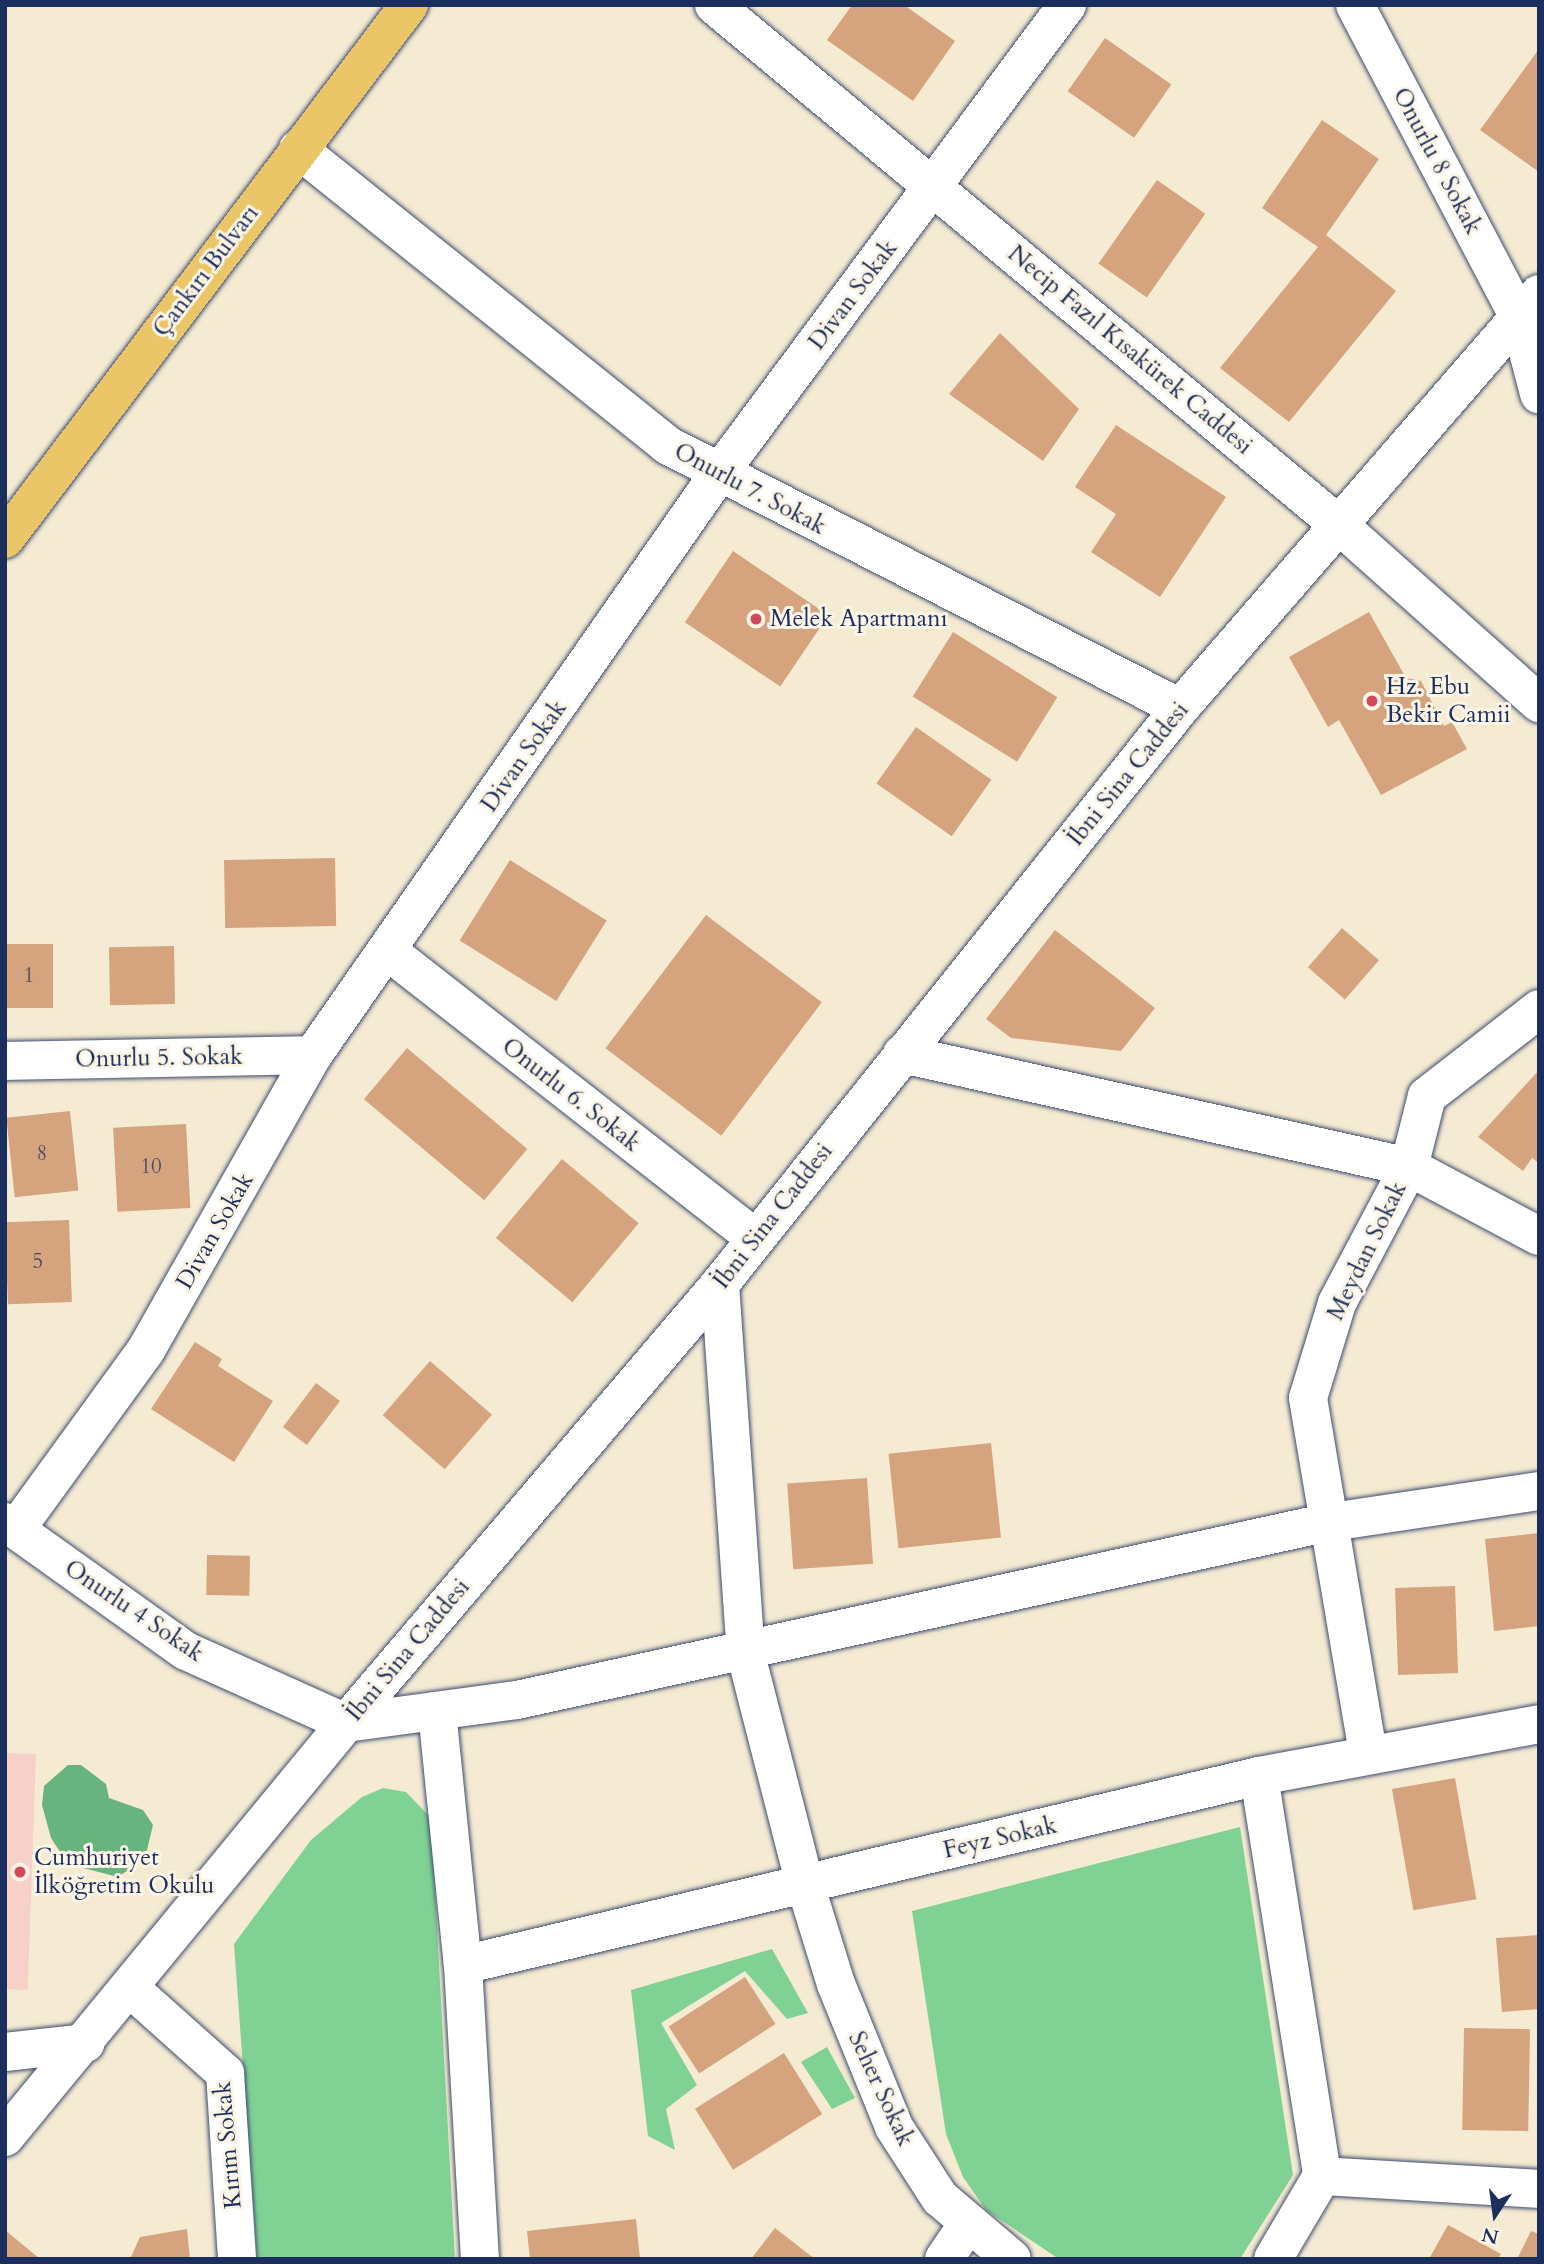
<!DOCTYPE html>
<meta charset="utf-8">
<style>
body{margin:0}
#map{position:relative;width:1544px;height:2264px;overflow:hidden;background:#f5ebd3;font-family:Cardo,serif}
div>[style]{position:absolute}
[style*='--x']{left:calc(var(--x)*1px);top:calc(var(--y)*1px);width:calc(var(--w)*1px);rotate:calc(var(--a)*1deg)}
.built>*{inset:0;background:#f7d0ca;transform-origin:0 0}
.green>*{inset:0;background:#80d294}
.forest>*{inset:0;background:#68b47e}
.building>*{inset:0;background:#d5a37d;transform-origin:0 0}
.roads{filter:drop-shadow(0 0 2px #3c4b70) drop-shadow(0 0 2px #3c4b70)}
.minor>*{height:38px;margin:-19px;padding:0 19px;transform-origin:19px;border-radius:19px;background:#fff}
.major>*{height:38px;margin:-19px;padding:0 19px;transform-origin:19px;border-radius:19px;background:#ebc669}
.dots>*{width:19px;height:19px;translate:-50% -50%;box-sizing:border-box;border:4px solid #fcf5e5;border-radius:50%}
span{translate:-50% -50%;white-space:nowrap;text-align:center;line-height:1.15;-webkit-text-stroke:6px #fcf5e5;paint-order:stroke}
.number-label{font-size:21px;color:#4a4c66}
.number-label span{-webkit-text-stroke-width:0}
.street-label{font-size:24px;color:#1b2f5e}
.poi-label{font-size:24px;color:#1b2f5e}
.left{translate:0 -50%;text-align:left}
.frame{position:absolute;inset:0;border:7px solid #1b2f5e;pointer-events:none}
.north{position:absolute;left:1460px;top:2180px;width:70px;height:70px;-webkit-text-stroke:5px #fcf5e5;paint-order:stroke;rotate:193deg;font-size:19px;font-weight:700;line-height:28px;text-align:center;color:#1b2f5e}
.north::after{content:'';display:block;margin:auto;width:24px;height:32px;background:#1b2f5e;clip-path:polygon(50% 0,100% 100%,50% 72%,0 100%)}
</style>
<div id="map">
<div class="built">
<div style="left:5px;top:1753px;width:31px;height:236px;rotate:2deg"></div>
</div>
<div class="green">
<div style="clip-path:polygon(383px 1788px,406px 1792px,431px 1818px,455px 2259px,257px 2259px,234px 1944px,311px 1840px,362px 1797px)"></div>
<div style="clip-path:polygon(1240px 1827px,1293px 2175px,1240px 2259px,1059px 2259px,986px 2210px,963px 2177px,946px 2134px,912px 1911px)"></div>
<div style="clip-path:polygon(772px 1949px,808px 2013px,787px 2019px,745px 1971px,661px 2023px,697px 2085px,666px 2109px,675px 2150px,648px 2136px,631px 1990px)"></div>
<div style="clip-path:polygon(827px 2047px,855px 2098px,832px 2109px,801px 2062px)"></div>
</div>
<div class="forest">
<div style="clip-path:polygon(68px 1765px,81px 1765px,106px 1784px,109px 1798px,143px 1810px,153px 1825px,145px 1858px,118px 1877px,68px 1864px,51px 1838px,42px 1805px,44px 1786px)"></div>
</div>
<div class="building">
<div style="clip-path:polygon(852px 5px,904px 5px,955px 41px,913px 101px,827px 40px)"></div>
<div style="left:1105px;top:38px;width:81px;height:65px;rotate:35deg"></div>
<div style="clip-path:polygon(1539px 49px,1539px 172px,1480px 130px)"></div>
<div style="clip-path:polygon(1322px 120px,1379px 159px,1326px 235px,1396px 291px,1289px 422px,1220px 368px,1318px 247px,1262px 208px)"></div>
<div style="left:1157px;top:180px;width:59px;height:102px;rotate:35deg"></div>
<div style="clip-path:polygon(1000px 333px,1079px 409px,1043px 461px,949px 394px)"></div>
<div style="clip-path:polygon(1116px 425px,1226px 497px,1160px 597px,1091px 552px,1116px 514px,1075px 487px)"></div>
<div style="left:733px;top:551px;width:115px;height:86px;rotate:34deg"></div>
<div style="clip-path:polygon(1369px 612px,1406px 678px,1421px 681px,1444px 726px,1452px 722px,1467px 749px,1381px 795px,1339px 720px,1328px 727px,1289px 657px)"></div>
<div style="left:953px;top:632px;width:123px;height:76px;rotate:32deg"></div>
<div style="left:916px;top:727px;width:92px;height:69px;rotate:35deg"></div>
<div style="left:335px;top:858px;width:68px;height:111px;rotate:89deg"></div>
<div style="left:510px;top:860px;width:114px;height:95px;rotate:32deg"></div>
<div style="left:706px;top:915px;width:145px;height:167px;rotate:37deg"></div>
<div style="left:1342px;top:928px;width:49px;height:52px;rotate:41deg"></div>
<div style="clip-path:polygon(1055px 930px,1155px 1008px,1121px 1051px,1011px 1038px,986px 1019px)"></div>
<div style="left:5px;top:944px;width:48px;height:64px"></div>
<div style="left:174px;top:946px;width:58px;height:65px;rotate:89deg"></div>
<div style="left:407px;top:1048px;width:157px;height:67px;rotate:40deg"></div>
<div style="clip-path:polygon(1539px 1070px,1539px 1163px,1532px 1158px,1523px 1171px,1478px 1137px)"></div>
<div style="left:70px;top:1111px;width:80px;height:64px;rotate:84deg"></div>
<div style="left:186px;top:1124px;width:84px;height:73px;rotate:87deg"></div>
<div style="left:562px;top:1159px;width:100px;height:103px;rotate:40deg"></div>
<div style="left:69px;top:1220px;width:82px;height:64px;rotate:88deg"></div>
<div style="clip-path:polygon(195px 1342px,222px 1359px,218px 1366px,273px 1401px,234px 1462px,151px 1409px)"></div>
<div style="left:430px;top:1361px;width:82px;height:72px;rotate:41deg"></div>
<div style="left:316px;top:1383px;width:30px;height:55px;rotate:37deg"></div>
<div style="left:991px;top:1443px;width:95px;height:103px;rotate:84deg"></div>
<div style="left:867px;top:1478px;width:86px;height:80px;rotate:86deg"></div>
<div style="clip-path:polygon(1539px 1533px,1539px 1626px,1494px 1631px,1485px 1539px)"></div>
<div style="left:207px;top:1555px;width:43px;height:40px;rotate:1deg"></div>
<div style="left:1455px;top:1586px;width:87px;height:60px;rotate:88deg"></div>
<div style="left:1455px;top:1778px;width:123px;height:64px;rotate:80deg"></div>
<div style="clip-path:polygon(1539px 1935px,1539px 2009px,1502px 2012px,1496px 1938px)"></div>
<div style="left:745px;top:1977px;width:56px;height:91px;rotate:57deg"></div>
<div style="left:1464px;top:2028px;width:66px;height:102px;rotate:1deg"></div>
<div style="left:784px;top:2053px;width:72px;height:105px;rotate:58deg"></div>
<div style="clip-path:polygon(636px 2219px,640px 2259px,530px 2259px,527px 2231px)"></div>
<div style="clip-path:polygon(1448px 2225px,1501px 2254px,1498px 2259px,1429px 2259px)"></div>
<div style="clip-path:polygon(775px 2228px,815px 2259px,751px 2259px)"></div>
<div style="clip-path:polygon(187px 2229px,190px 2259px,130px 2259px,140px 2237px)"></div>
<div style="clip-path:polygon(5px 2230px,40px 2259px,5px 2259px)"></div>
<div style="clip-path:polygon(1531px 2231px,1539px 2234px,1539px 2259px,1517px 2259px)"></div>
</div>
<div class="roads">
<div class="minor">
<div style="--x:714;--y:5;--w:813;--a:39.76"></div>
<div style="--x:1339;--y:525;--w:268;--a:41.7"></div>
<div style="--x:1355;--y:5;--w:352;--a:62.3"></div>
<div style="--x:1519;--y:317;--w:80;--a:75.4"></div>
<div style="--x:298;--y:149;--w:473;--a:38.7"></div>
<div style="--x:667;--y:445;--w:576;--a:27.14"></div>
<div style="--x:389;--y:952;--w:463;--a:38"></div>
<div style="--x:902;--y:1054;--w:519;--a:12.56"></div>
<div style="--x:1409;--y:1167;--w:147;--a:28"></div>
<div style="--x:5;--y:1061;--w:308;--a:-1.1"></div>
<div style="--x:720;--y:1284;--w:372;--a:86"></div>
<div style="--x:746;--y:1655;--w:236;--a:75.6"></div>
<div style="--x:805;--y:1884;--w:105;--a:72.8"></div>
<div style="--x:836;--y:1984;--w:154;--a:67.9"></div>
<div style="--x:894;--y:2127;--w:85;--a:57.1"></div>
<div style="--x:940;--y:2198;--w:94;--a:40.3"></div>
<div style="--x:5;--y:1522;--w:222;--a:35.5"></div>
<div style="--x:186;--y:1651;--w:175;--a:24.2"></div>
<div style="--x:346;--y:1723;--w:173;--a:-7.7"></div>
<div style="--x:517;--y:1700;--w:827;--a:-12.36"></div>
<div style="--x:1325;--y:1523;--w:216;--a:-8.5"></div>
<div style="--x:16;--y:1529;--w:221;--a:-54"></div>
<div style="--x:146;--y:1350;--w:339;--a:-60.5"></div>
<div style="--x:313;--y:1055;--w:706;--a:-55.09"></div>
<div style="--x:717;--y:476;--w:587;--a:-53.38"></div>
<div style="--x:437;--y:1711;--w:255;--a:84.2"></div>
<div style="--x:463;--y:1965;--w:294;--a:86.7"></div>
<div style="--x:1368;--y:1753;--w:360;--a:-99.6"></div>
<div style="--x:1308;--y:1398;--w:99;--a:-73"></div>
<div style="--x:1337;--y:1303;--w:154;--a:-62.1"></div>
<div style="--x:1409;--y:1167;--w:73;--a:-75.8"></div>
<div style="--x:1427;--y:1096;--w:142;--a:-37.8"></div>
<div style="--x:1259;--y:1776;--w:405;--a:81"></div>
<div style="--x:1322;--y:2176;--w:96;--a:120.6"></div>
<div style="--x:463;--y:1965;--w:818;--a:-13.36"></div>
<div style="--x:1259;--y:1776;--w:285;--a:-10.5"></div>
<div style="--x:130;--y:1988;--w:127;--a:41.8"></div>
<div style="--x:225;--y:2073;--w:186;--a:86.3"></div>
<div style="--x:5;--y:2052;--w:81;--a:-6.3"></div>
<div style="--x:5;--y:2137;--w:536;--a:-50.52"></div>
<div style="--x:346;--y:1723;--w:577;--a:-49.57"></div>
<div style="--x:720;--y:1284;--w:737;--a:-51.39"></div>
<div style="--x:1180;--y:708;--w:548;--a:-49.07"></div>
<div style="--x:1322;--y:2176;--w:217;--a:3.4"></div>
<div style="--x:944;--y:2259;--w:41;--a:-55.9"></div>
</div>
<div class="major">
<div style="--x:5;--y:539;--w:670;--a:-52.89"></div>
</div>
</div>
<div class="dots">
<div style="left:756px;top:619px;background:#d1495b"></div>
<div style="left:1372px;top:701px;background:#d1495b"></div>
<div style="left:20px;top:1872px;background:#d1495b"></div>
</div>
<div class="number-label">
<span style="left:29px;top:976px">1</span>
<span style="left:42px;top:1154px">8</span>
<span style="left:151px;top:1167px">10</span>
<span style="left:38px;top:1262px">5</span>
</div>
<div class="street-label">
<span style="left:1437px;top:161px;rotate:62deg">Onurlu 8 Sokak</span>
<span style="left:206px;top:271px;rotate:-53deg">Çankırı Bulvarı</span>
<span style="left:853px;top:295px;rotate:-53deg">Divan Sokak</span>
<span style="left:1130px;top:350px;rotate:40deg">Necip Fazıl Kısakürek Caddesi</span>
<span style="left:750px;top:489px;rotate:28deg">Onurlu 7. Sokak</span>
<span style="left:524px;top:756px;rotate:-55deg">Divan Sokak</span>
<span style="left:1128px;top:774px;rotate:-51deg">İbni Sina Caddesi</span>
<span style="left:159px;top:1058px;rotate:-1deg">Onurlu 5. Sokak</span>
<span style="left:571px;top:1095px;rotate:38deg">Onurlu 6. Sokak</span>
<span style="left:773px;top:1216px;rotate:-52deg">İbni Sina Caddesi</span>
<span style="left:215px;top:1231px;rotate:-60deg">Divan Sokak</span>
<span style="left:1367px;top:1251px;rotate:-64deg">Meydan Sokak</span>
<span style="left:134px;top:1611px;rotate:34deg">Onurlu 4 Sokak</span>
<span style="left:408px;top:1650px;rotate:-50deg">İbni Sina Caddesi</span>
<span style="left:1000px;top:1838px;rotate:-13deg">Feyz Sokak</span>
<span style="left:881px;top:2089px;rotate:65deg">Seher Sokak</span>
<span style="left:228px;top:2145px;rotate:-95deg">Kırım Sokak</span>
</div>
<div class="poi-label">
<span class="left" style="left:770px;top:619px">Melek Apartmanı</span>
<span class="left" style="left:1386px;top:701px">Hz. Ebu<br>Bekir Camii</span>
<span class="left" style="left:34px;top:1872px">Cumhuriyet<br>İlköğretim Okulu</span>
</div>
<div class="frame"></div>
<div class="north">N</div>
</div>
